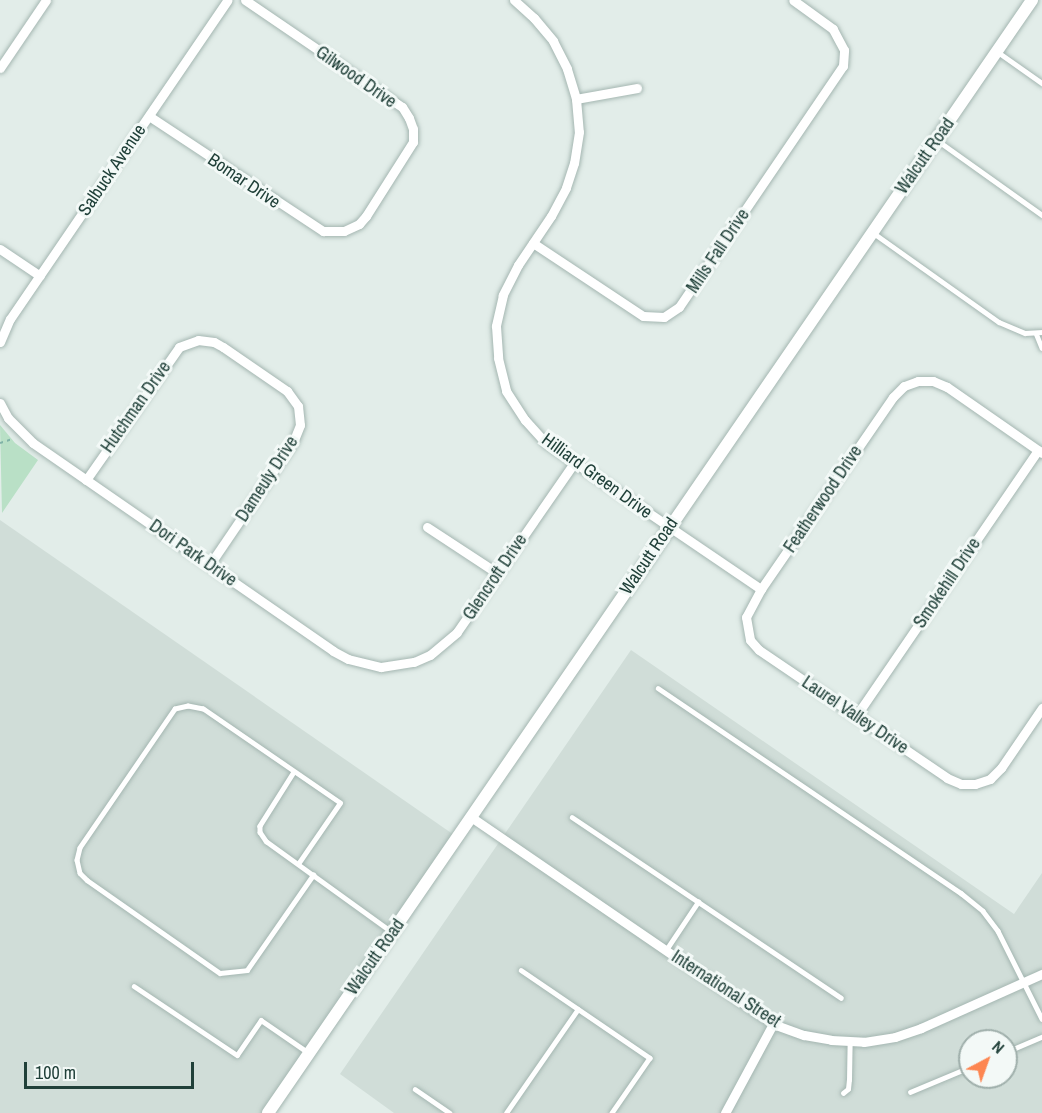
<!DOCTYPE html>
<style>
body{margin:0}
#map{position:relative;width:1042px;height:1113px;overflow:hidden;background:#e2ede9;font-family:"Archivo Narrow",sans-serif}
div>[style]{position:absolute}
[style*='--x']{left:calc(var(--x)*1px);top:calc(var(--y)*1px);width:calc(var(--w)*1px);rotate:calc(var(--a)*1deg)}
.built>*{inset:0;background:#d0ddd8}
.green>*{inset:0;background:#b9e0c6}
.path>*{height:2px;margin-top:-1px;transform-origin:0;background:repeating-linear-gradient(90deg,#80b3a7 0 3px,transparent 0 7.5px)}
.roads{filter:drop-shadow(0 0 2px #a4b6b1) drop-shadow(0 0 2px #a4b6b1)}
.service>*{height:4.5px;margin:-2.25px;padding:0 2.25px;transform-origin:2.25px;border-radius:2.25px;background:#fff}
.minor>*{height:9px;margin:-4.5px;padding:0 4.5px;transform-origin:4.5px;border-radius:4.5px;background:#fff}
.tertiary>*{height:12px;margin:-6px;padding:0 6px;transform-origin:6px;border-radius:6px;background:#fff}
span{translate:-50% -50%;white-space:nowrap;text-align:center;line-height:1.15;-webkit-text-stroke:6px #f3f9f7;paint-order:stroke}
.street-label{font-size:18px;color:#204039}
.north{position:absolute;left:958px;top:1029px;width:60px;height:60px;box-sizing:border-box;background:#f3f9f7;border:2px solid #9fafab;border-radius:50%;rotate:41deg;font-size:16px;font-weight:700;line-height:24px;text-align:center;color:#204039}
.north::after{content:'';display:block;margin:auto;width:21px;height:27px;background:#fd8651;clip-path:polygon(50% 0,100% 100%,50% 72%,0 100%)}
.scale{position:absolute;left:24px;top:1062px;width:170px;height:27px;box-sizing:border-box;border:3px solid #204039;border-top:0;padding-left:8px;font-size:18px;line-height:21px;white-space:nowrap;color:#204039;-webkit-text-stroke:4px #f3f9f7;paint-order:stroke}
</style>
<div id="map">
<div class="built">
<div style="clip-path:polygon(0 520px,457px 837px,268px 1113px,0 1113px)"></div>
<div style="clip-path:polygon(evenodd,631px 650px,1014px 914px,1042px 873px,1042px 1113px,394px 1113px,340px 1074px,631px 650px,970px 1041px,1006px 1041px,1006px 1077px,970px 1077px,970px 1041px)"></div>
</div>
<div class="green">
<div style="clip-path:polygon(0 425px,15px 443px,38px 460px,2px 513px)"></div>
</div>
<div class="path">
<div style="--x:0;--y:443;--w:13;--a:-18"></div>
</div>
<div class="roads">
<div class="service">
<div style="--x:998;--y:52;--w:54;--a:35.2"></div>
<div style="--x:937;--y:140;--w:129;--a:35.5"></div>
<div style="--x:875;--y:234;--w:152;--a:35.4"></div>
<div style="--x:999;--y:322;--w:28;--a:23"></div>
<div style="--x:1025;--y:333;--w:17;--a:-3"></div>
<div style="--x:1036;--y:333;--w:16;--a:68"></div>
<div style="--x:658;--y:688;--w:366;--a:34.1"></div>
<div style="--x:961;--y:893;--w:28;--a:39"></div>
<div style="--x:983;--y:911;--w:25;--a:53"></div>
<div style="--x:998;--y:931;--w:98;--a:63.4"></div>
<div style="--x:294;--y:772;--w:64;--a:122.2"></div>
<div style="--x:260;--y:826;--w:6;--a:90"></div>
<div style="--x:260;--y:832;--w:11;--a:56"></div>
<div style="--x:266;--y:841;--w:155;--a:35.8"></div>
<div style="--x:572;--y:817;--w:324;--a:33.9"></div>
<div style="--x:298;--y:864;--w:74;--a:-55.5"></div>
<div style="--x:340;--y:803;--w:166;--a:-145.5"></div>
<div style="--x:203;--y:709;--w:15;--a:-169"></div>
<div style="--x:188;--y:706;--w:13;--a:167"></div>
<div style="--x:175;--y:709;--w:168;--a:124.4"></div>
<div style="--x:80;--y:848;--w:12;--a:104"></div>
<div style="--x:77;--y:860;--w:13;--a:77"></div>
<div style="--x:80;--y:873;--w:10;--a:45"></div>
<div style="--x:87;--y:880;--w:162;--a:35"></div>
<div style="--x:220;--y:973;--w:27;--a:-6"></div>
<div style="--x:247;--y:970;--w:116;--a:-55.2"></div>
<div style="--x:666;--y:950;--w:58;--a:-56.3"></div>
<div style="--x:521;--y:970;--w:156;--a:34.3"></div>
<div style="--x:650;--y:1058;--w:67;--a:124.6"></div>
<div style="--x:134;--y:986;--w:124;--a:33.8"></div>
<div style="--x:237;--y:1055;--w:42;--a:-55.6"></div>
<div style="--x:261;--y:1020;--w:58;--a:34.5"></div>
<div style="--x:1006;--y:1052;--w:39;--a:-23"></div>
<div style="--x:415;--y:1089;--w:42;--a:34.4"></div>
<div style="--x:910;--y:1092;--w:65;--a:-22.6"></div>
<div style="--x:843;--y:1093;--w:6;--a:-39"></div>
<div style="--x:848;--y:1089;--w:9;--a:-84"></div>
<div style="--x:849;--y:1080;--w:39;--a:-89"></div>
<div style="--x:506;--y:1113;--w:126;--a:-55.3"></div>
</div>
<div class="minor">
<div style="--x:514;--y:0;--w:27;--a:42"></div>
<div style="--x:534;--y:18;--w:30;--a:50"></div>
<div style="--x:553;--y:41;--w:31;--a:63"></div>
<div style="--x:567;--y:69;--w:31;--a:73"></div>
<div style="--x:576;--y:99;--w:33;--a:85"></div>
<div style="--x:579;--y:132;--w:31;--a:99"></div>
<div style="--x:574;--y:163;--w:26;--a:108"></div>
<div style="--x:566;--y:188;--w:32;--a:118"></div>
<div style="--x:551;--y:216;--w:59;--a:124"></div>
<div style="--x:518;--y:265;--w:34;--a:117"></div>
<div style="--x:503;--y:295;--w:32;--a:103"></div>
<div style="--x:496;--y:326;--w:32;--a:86"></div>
<div style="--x:498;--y:358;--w:34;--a:76"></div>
<div style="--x:506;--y:391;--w:35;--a:57"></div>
<div style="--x:525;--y:420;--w:31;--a:48"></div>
<div style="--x:546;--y:443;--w:260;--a:34.2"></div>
<div style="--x:0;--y:68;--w:82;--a:-55.9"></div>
<div style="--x:576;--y:99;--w:62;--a:-10.2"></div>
<div style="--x:149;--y:116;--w:209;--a:33.5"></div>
<div style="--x:323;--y:231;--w:21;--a:0"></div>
<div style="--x:344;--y:231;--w:17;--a:-25"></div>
<div style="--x:359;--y:224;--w:11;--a:-49"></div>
<div style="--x:366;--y:216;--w:88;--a:-57.6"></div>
<div style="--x:413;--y:142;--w:13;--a:-90"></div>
<div style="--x:413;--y:129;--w:12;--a:-110"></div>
<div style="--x:409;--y:118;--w:13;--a:-122"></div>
<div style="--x:402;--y:107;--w:190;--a:-145.7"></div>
<div style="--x:533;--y:243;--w:132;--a:33.6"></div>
<div style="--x:643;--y:316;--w:21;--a:3"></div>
<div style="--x:664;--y:317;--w:18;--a:-34"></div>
<div style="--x:679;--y:307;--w:292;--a:-55.8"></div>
<div style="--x:843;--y:66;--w:16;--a:-86"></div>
<div style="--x:844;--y:50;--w:24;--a:-118"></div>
<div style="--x:833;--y:29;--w:49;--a:-144.1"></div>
<div style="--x:0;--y:249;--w:48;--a:34"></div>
<div style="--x:0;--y:342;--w:25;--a:-67"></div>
<div style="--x:10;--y:319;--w:386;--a:-55.7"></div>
<div style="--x:0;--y:403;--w:17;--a:62"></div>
<div style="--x:8;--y:418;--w:35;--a:45"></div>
<div style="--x:33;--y:443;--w:365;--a:34.7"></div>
<div style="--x:333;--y:651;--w:17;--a:28"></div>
<div style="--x:348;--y:659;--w:34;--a:14"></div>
<div style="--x:381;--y:667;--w:33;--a:-9"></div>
<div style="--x:414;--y:662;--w:17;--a:-24"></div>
<div style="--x:430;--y:655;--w:35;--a:-40"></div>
<div style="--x:457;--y:632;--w:206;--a:-55.3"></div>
<div style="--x:1042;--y:453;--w:116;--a:-145.2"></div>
<div style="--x:947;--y:387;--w:15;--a:-157"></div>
<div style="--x:933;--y:381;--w:15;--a:180"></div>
<div style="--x:918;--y:381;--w:15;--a:160"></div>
<div style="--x:904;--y:386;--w:16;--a:135"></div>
<div style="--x:893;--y:397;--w:233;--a:124.5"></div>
<div style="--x:761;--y:589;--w:32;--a:118"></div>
<div style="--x:746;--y:617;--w:23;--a:80"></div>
<div style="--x:750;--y:640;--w:13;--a:48"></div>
<div style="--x:759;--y:650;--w:227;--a:34.2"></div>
<div style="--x:947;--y:778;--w:15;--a:23"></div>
<div style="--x:961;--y:784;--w:14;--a:0"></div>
<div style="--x:975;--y:784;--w:16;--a:-18"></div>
<div style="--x:990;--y:779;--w:16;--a:-45"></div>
<div style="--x:1001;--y:768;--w:73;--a:-55.7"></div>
<div style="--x:86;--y:480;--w:162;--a:-55"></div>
<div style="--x:179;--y:347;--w:20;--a:-20"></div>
<div style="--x:198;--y:340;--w:16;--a:7"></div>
<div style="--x:214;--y:342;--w:10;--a:29"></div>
<div style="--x:223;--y:347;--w:78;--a:34.5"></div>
<div style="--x:287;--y:391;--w:19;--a:54"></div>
<div style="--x:298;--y:406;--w:19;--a:84"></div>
<div style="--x:300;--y:425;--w:18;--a:112"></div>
<div style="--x:293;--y:442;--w:148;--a:124.2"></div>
<div style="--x:427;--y:527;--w:84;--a:33.3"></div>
<div style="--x:856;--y:716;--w:322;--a:-55.6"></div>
<div style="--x:471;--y:817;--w:366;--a:34.4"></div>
<div style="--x:773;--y:1024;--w:33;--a:20"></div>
<div style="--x:804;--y:1035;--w:27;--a:10"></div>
<div style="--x:831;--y:1040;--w:33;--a:3"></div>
<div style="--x:864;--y:1042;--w:31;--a:-9"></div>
<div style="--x:895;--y:1037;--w:28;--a:-19"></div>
<div style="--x:921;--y:1028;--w:133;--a:-24.1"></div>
<div style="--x:725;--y:1113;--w:101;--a:-61.7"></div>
</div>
<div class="tertiary">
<div style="--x:268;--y:1113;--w:1350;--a:-55.53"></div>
</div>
</div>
<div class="street-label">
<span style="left:356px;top:77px;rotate:35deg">Gilwood Drive</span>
<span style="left:925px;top:156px;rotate:-55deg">Walcutt Road</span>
<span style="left:112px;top:170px;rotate:-56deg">Salbuck Avenue</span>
<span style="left:244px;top:181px;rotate:34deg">Bomar Drive</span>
<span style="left:718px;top:251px;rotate:-56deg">Mills Fall Drive</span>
<span style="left:136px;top:407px;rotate:-55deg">Hutchman Drive</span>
<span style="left:597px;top:476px;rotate:36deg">Hilliard Green Drive</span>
<span style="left:267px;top:479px;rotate:-57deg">Dameuly Drive</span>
<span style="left:823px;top:499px;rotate:-56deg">Featherwood Drive</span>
<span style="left:193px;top:553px;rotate:35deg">Dori Park Drive</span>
<span style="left:649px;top:556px;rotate:-56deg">Walcutt Road</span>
<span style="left:495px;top:577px;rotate:-56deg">Glencroft Drive</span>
<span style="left:947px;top:583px;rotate:-56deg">Smokehill Drive</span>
<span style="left:855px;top:715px;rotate:34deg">Laurel Valley Drive</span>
<span style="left:375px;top:957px;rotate:-55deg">Walcutt Road</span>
<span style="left:726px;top:989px;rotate:33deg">International Street</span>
</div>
<div class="north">N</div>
<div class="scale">100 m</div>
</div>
